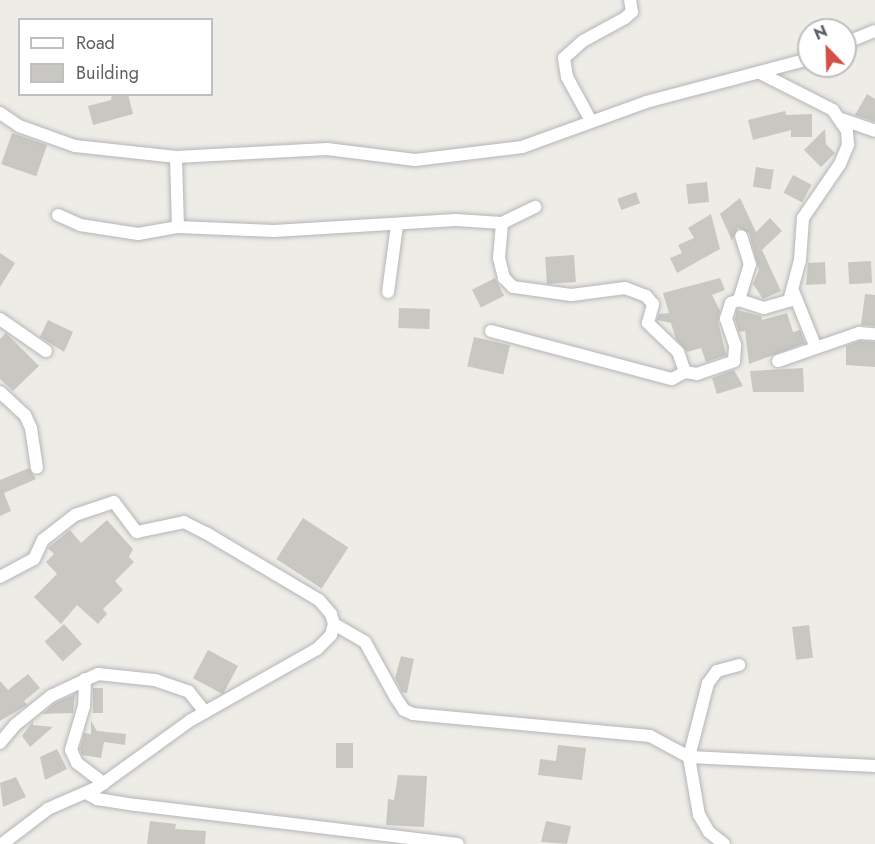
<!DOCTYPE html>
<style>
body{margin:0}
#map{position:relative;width:875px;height:844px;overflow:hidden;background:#eeece6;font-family:Jost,sans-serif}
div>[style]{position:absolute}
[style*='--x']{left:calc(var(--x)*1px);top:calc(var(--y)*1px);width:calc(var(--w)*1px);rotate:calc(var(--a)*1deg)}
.building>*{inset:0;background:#c9c7c2;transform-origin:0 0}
.roads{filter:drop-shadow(0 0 2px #b3b5b9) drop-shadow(0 0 2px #b3b5b9)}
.minor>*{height:12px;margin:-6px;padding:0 6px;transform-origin:6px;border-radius:6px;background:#fff}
span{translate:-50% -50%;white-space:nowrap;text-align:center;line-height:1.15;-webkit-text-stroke:6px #fff;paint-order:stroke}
.legend{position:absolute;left:18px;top:18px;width:195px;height:78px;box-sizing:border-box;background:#fff;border:2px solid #bebfc1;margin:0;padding:8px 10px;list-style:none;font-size:18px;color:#5d6064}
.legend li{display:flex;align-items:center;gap:12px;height:30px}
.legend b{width:30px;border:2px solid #bebfc1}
.north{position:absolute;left:797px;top:18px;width:60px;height:60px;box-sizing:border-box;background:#fff;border:2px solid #bebfc1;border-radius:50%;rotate:337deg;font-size:16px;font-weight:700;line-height:24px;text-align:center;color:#5d6064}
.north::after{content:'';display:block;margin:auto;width:21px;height:27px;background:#d45046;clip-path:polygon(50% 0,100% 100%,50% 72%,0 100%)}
</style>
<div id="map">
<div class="building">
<div style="clip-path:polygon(112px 94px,128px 94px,133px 114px,93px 125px,88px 106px,111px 100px)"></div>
<div style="clip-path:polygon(867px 94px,875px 99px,875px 122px,855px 115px)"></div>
<div style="clip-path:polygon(785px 111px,786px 115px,812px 114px,812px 137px,791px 137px,791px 130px,753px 140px,748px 120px)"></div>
<div style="clip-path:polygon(825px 129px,826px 144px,835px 153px,821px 167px,804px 150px)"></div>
<div style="left:12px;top:133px;width:37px;height:33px;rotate:19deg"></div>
<div style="left:756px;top:167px;width:18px;height:20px;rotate:9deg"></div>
<div style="left:793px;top:175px;width:21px;height:20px;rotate:28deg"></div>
<div style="left:707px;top:182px;width:20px;height:21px;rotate:84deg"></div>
<div style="left:636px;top:192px;width:12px;height:20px;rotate:70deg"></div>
<div style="clip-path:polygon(740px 198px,756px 232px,770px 218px,782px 231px,762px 250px,781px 291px,763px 299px,753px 284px,759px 270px,749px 233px,738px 228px,732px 241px,720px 214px)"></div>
<div style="clip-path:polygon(711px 214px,720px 249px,677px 273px,670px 258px,682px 253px,678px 245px,694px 238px,688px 228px)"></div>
<div style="clip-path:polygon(0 253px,15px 263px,0 287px)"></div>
<div style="left:574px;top:255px;width:27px;height:29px;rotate:86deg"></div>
<div style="left:871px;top:261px;width:22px;height:23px;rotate:87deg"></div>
<div style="clip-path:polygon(825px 262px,826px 284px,806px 285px,808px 263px)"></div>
<div style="left:495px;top:278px;width:20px;height:26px;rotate:63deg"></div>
<div style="clip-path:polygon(720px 278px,725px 290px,712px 295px,720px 311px,718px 321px,726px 355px,706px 362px,701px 348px,687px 352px,676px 339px,671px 323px,657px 320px,659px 314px,669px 313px,663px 293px)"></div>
<div style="clip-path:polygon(865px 294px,875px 295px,875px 326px,861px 325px)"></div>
<div style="left:399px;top:308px;width:31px;height:20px;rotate:2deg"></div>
<div style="clip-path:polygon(737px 310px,761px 316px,762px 320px,787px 313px,793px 332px,800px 330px,805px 343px,749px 364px,745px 331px,739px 332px,735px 319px)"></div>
<div style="clip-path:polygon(48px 320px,73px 332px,64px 352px,40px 337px)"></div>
<div style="clip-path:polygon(6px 333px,39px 366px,13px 391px,0 379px,0 339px)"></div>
<div style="left:474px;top:337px;width:37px;height:30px;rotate:13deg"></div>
<div style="clip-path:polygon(860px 341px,875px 342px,875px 367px,846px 365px,846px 346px)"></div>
<div style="clip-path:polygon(803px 368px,804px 392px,753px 392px,750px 371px)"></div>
<div style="clip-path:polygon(734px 370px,743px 386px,717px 394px,712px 378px)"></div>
<div style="clip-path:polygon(29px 468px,36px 479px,4px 493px,11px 511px,0 516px,0 480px)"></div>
<div style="left:303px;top:518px;width:54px;height:49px;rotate:33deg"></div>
<div style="clip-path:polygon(107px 520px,133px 549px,129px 557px,134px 562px,115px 581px,123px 590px,103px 609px,107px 614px,98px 624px,77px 605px,61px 624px,34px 597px,57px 574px,46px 562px,54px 554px,48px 548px,70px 530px,81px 543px)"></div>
<div style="left:64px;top:624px;width:27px;height:26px;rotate:48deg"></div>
<div style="left:809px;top:625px;width:33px;height:17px;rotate:83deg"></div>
<div style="left:208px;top:650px;width:34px;height:32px;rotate:28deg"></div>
<div style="clip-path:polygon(401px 656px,414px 659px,407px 693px,402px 692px,395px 678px)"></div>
<div style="clip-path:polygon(28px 674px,40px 688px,24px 701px,27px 705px,0 721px,0 681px,8px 690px)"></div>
<div style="left:93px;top:688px;width:10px;height:25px"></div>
<div style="clip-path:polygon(75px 694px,73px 713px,42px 714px,55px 703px)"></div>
<div style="clip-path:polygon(33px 721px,33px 725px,53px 727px,30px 747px,22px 736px)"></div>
<div style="clip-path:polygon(91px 721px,97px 731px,126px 734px,125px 745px,104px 742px,101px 758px,82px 755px,80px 749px,84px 733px,91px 734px)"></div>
<div style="left:336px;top:743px;width:17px;height:25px"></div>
<div style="clip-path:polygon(558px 745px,586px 748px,582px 780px,538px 775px,540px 759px,556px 761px)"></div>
<div style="clip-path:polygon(57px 749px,67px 769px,45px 780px,40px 757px)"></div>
<div style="clip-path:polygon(398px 775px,427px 776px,424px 827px,386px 825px,388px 799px,394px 800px)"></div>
<div style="clip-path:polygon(16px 777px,26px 797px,3px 807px,0 783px)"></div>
<div style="clip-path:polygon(150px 821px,176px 824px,175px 829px,206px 831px,205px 844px,147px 844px)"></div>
<div style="clip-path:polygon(546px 821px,571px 826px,567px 844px,541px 842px)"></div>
</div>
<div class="roads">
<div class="minor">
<div style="--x:845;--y:43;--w:32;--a:-22"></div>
<div style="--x:0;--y:113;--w:23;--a:34"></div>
<div style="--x:19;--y:126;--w:59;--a:19.7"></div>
<div style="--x:75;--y:146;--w:102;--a:6.2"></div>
<div style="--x:176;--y:157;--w:151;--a:-3"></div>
<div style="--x:327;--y:149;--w:89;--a:7.1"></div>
<div style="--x:415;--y:160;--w:108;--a:-6.9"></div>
<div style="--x:522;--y:147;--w:132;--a:-19.9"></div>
<div style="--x:646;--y:102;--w:169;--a:-14.8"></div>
<div style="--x:841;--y:119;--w:36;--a:19"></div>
<div style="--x:591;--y:121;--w:50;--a:-118.6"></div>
<div style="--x:567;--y:77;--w:19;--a:-99"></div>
<div style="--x:564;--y:58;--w:25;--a:-42"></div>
<div style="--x:583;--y:41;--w:48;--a:-28.7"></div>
<div style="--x:625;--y:18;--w:9;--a:-41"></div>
<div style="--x:632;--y:12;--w:12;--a:-99"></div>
<div style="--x:176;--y:157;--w:70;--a:88.4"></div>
<div style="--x:58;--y:215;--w:24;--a:24"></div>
<div style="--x:80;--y:225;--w:59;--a:8.8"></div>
<div style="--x:138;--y:234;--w:41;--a:-9.9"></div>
<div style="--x:178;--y:227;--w:96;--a:2.4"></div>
<div style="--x:274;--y:231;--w:182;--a:-3.5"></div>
<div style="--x:456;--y:220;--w:46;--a:3.7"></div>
<div style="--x:502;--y:223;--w:37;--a:-26"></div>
<div style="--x:793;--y:291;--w:61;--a:68"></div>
<div style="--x:388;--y:292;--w:68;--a:-82.3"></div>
<div style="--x:739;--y:300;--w:37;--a:-73"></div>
<div style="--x:750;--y:265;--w:30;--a:-107"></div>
<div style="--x:0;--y:319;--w:56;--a:34.8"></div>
<div style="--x:491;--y:331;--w:187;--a:14.9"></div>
<div style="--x:672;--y:379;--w:15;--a:-28"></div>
<div style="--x:685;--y:372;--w:21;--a:-109"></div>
<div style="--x:678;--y:352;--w:42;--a:-136"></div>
<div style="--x:648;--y:323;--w:20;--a:-75"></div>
<div style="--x:653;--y:304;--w:11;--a:-131"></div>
<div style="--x:646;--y:296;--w:22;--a:-159"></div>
<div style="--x:625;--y:288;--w:54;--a:172.6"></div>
<div style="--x:571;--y:295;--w:59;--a:-172.1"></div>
<div style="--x:513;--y:287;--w:13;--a:-135"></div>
<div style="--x:504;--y:278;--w:21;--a:-104"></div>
<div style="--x:499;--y:258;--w:35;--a:-85"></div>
<div style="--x:778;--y:361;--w:86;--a:-19.1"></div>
<div style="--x:859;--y:333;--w:16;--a:4"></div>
<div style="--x:685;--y:372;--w:12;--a:9"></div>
<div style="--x:697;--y:374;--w:39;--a:-19"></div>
<div style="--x:734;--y:361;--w:16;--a:-86"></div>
<div style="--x:735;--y:345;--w:28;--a:-109"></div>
<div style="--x:726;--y:319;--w:17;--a:-73"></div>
<div style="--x:731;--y:303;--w:9;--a:-21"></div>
<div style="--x:739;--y:300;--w:26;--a:18"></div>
<div style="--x:764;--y:308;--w:26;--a:-16"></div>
<div style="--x:789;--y:301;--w:42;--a:-75"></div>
<div style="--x:800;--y:260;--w:42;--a:-85.9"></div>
<div style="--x:803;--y:218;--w:65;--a:-55.6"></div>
<div style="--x:840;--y:164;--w:21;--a:-67"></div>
<div style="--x:848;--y:145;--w:14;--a:-94"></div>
<div style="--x:847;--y:131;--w:25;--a:-124"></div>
<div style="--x:833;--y:110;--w:82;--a:-153.1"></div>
<div style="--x:0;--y:392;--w:34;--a:43"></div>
<div style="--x:25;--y:415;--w:14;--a:65"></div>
<div style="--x:31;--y:428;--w:40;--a:81.5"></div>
<div style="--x:0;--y:577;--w:38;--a:-28"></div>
<div style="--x:34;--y:559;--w:21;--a:-65"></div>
<div style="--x:43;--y:540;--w:41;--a:-38"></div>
<div style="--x:75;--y:515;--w:41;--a:-18.4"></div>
<div style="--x:114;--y:502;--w:38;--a:53"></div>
<div style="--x:137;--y:532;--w:48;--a:-12"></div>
<div style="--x:184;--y:522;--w:25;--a:27"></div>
<div style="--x:206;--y:533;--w:131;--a:30.7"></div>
<div style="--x:319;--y:600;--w:18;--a:49"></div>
<div style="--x:331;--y:614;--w:10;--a:73"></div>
<div style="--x:334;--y:624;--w:11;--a:105"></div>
<div style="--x:331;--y:635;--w:20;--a:135"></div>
<div style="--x:317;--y:649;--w:145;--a:150.6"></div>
<div style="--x:191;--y:720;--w:115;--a:144.2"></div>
<div style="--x:98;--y:787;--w:55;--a:156.3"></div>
<div style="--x:48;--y:809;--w:58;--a:142.7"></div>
<div style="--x:334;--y:624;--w:36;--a:30"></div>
<div style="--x:365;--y:642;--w:64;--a:61"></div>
<div style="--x:396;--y:698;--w:14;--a:56"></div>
<div style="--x:404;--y:710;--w:10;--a:24"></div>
<div style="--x:413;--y:714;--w:238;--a:5.3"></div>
<div style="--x:650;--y:736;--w:44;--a:28.3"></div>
<div style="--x:689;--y:757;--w:186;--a:2.8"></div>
<div style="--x:85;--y:679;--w:27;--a:92"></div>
<div style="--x:84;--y:706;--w:46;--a:106.5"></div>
<div style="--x:71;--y:750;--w:14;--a:65"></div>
<div style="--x:77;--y:763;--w:34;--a:37"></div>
<div style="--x:0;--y:743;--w:23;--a:-50"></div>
<div style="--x:15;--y:725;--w:46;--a:-38.9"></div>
<div style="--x:51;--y:696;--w:52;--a:-25.1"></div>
<div style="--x:98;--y:674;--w:57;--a:6"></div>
<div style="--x:155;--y:680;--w:36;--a:19"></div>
<div style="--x:189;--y:692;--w:26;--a:51"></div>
<div style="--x:86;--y:793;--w:13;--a:29"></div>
<div style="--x:97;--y:799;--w:39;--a:9"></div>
<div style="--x:136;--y:805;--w:324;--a:6.9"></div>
<div style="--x:724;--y:844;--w:19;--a:-141"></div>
<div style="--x:709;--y:832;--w:20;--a:-120"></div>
<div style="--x:699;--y:815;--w:59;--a:-99.8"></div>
<div style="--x:689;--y:757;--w:76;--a:-75.6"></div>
<div style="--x:708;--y:683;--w:15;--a:-53"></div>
<div style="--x:717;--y:671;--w:23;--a:-15"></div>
</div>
</div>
<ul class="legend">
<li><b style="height:8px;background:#fff"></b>Road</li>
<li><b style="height:16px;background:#c9c7c2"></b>Building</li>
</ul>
<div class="north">N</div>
</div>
